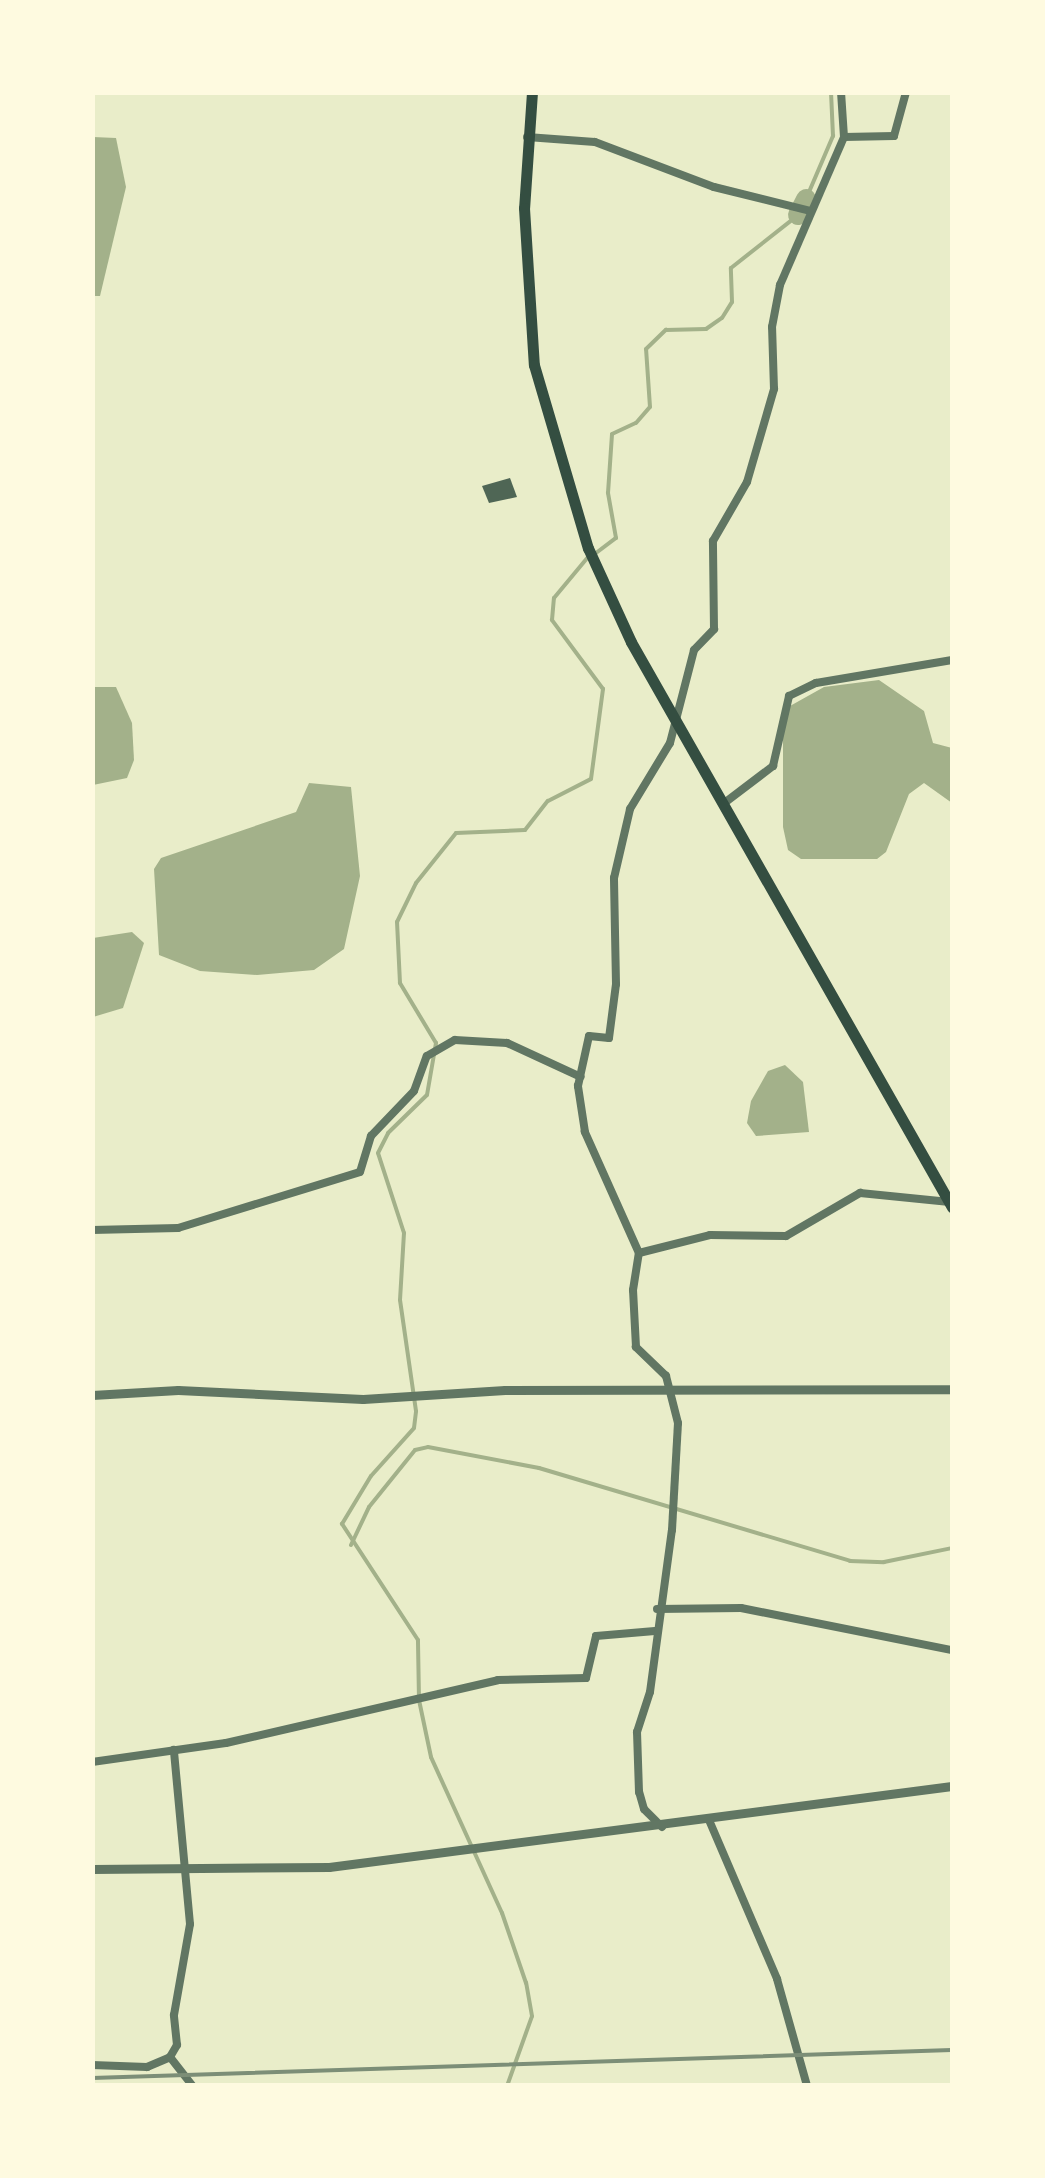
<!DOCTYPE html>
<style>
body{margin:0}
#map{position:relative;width:1045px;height:2178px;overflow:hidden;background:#e9edc9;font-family:Manrope,sans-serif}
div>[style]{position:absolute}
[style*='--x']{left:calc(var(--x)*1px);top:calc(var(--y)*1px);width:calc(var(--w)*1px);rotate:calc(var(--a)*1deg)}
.water>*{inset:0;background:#a3b18a}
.stream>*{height:4px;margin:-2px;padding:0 2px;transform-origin:2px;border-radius:2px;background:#a3b18a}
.river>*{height:20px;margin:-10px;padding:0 10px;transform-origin:10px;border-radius:10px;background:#a3b18a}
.building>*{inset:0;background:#4f6655}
.minor>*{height:8px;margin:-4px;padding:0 4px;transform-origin:4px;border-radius:4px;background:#617663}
.tertiary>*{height:9px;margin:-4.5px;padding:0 4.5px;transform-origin:4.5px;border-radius:4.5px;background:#617663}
.primary>*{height:11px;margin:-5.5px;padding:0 5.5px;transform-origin:5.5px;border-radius:5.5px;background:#344e41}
.rail>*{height:4px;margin:-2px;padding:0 2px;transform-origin:2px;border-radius:2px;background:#7c8e77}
span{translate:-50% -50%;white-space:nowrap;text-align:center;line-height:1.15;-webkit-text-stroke:8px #fefae0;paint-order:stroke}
.frame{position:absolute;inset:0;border:95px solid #fefae0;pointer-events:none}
</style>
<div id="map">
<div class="water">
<div style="clip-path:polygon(93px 137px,116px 138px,126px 187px,100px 296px,92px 296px)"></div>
<div style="clip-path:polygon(879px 680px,924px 711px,933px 743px,952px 748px,952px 803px,924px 783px,909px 794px,886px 852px,877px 859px,801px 859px,788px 850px,783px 827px,783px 728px,790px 706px,824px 687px)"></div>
<div style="clip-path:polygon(93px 687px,116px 687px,132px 723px,134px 760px,127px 778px,93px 785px)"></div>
<div style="clip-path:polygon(309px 783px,351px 787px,360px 876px,344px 949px,314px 970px,257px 975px,200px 971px,159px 955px,154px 869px,161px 858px,296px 812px)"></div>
<div style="clip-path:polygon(132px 932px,144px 943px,123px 1008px,93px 1017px,93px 938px)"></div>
<div style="clip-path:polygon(785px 1065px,803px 1082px,809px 1132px,756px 1136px,747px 1123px,751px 1101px,768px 1071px)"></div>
</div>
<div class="stream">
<div style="--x:806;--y:199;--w:69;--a:-66.8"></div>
<div style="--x:833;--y:136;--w:44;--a:-92.6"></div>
<div style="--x:596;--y:553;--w:25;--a:-37"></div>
<div style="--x:616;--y:538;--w:46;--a:-100.1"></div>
<div style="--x:608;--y:493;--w:59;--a:-86.1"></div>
<div style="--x:612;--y:434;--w:26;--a:-25"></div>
<div style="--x:636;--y:423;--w:21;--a:-49"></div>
<div style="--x:650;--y:407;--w:58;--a:-93.9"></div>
<div style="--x:646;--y:349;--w:28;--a:-44"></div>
<div style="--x:666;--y:330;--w:40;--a:-1.4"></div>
<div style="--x:706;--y:329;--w:19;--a:-35"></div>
<div style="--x:722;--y:318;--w:19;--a:-58"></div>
<div style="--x:732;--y:302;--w:34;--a:-92"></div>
<div style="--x:731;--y:268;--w:85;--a:-38.3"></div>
<div style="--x:351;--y:1545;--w:42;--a:-64.7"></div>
<div style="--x:369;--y:1507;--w:73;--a:-51.1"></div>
<div style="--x:415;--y:1450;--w:13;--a:-13"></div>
<div style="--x:428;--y:1447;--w:113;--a:10.7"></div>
<div style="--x:539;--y:1468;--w:325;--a:16.6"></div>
<div style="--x:850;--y:1561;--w:34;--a:2"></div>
<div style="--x:884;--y:1562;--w:69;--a:-11.6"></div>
<div style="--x:507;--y:2086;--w:74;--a:-70.3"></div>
<div style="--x:532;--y:2016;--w:34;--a:-100"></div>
<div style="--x:526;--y:1983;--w:74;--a:-108.9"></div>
<div style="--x:502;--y:1913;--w:171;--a:-114.5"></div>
<div style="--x:431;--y:1757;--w:58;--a:-101.9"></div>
<div style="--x:419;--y:1700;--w:60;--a:-91"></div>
<div style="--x:418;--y:1640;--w:139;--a:-123.2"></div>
<div style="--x:342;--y:1524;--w:56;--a:-58.9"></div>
<div style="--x:371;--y:1476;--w:64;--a:-48.1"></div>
<div style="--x:414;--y:1428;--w:17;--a:-83"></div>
<div style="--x:416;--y:1411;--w:112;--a:-98.2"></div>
<div style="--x:400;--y:1300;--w:67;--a:-86.6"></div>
<div style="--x:404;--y:1233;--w:84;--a:-108"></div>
<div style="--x:378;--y:1153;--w:22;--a:-63"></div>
<div style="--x:388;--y:1133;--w:54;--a:-44.3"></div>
<div style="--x:427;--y:1095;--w:53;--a:-80.2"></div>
<div style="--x:436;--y:1043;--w:70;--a:-121"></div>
<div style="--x:400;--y:983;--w:61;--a:-92.8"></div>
<div style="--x:397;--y:922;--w:43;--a:-64"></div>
<div style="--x:416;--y:883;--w:64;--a:-51.3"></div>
<div style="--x:456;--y:833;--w:69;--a:-2.5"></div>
<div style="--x:525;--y:830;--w:37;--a:-52"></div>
<div style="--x:548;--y:801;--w:48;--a:-27.1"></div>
<div style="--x:591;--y:779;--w:91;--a:-82.4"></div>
<div style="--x:603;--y:689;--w:86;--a:-126.5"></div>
<div style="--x:552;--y:620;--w:22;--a:-85"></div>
<div style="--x:554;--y:598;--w:53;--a:-50.3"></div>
</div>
<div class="river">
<div style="--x:798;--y:215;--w:18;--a:-63"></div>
</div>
<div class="building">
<div style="clip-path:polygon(510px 478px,517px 497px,489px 503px,482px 486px)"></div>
</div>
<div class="minor">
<div style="--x:527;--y:137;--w:68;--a:4.2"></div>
<div style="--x:595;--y:142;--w:127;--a:20.7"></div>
<div style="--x:714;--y:187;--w:100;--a:13.9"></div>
<div style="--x:844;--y:137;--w:50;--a:-1.1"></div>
<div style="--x:894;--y:136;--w:46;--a:-74.7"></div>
<div style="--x:723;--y:804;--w:63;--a:-37.2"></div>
<div style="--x:773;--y:766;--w:72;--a:-77.1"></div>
<div style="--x:789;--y:696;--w:30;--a:-26"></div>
<div style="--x:816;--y:683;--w:138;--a:-9.6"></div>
<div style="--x:92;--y:1230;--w:86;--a:-1.3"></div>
<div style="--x:178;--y:1228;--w:190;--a:-17.1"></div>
<div style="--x:360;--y:1172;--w:38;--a:-73"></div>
<div style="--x:371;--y:1136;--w:62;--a:-46.3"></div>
<div style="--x:414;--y:1091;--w:37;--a:-70"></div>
<div style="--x:427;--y:1056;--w:32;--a:-30"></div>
<div style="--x:455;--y:1040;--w:52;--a:3.3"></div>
<div style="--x:507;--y:1043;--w:81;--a:24.7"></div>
<div style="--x:639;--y:1253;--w:73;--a:-14.2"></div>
<div style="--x:710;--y:1235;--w:76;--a:0.8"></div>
<div style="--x:786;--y:1236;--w:86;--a:-30.2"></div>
<div style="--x:860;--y:1193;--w:90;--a:5.7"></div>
<div style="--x:657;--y:1609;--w:84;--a:-0.7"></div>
<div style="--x:741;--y:1608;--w:215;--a:11.3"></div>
<div style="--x:92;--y:1762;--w:135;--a:-8.1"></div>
<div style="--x:226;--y:1743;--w:279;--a:-13"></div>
<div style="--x:498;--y:1680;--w:88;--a:-1.3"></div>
<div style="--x:586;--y:1678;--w:43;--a:-76.6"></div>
<div style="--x:596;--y:1636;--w:59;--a:-4.8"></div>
<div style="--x:709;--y:1820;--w:173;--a:66.8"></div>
<div style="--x:777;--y:1979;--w:111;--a:74.3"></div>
<div style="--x:662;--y:1827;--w:25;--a:-135"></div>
<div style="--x:644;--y:1809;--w:18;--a:-106"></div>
<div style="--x:639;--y:1792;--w:60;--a:-91.9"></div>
<div style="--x:637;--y:1732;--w:42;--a:-72"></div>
<div style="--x:650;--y:1692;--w:163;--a:-82.3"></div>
<div style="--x:672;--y:1530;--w:107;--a:-86.8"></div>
<div style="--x:678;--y:1423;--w:49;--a:-104.3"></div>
<div style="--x:666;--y:1376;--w:42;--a:-136"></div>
<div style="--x:636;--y:1347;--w:57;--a:-93"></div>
<div style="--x:633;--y:1290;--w:37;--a:-81"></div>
<div style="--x:639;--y:1253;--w:133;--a:-114.1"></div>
<div style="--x:585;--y:1132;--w:47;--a:-98.7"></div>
<div style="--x:578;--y:1086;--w:51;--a:-77.6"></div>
<div style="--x:589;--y:1036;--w:20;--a:6"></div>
<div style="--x:609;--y:1038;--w:54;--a:-82.6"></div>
<div style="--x:616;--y:984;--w:106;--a:-91.1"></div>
<div style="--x:614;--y:878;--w:71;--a:-76.9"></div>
<div style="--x:630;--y:809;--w:77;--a:-58.8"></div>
<div style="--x:670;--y:743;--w:96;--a:-75.5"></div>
<div style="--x:694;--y:650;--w:29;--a:-46"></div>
<div style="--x:714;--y:629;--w:88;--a:-90.7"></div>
<div style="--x:713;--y:541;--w:68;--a:-60"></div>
<div style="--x:747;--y:482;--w:97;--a:-73.8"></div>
<div style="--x:774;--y:389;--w:62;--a:-91.8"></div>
<div style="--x:772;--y:327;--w:43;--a:-79.2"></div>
<div style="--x:780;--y:285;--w:161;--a:-66.6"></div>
<div style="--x:844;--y:137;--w:45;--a:-93.8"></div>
<div style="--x:170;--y:2057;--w:37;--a:52"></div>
<div style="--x:92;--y:2065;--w:55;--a:2.1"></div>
<div style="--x:147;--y:2067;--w:25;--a:-23"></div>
<div style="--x:170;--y:2057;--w:14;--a:-60"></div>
<div style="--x:177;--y:2045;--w:30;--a:-96"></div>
<div style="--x:174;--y:2015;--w:92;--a:-80"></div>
<div style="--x:190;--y:1924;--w:175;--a:-95.3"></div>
</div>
<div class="tertiary">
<div style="--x:92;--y:1395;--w:86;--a:-3.3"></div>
<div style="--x:178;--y:1390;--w:185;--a:2.8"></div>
<div style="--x:363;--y:1399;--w:142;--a:-3.6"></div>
<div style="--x:505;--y:1390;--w:447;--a:-0.1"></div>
<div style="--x:92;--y:1869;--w:237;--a:-0.5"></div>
<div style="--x:329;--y:1867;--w:628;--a:-7.41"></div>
</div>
<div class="primary">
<div style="--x:532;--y:92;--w:116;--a:93.9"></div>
<div style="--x:524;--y:208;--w:157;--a:86.4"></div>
<div style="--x:534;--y:365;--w:191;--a:73.6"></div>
<div style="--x:588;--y:548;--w:103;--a:65.4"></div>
<div style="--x:631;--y:642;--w:650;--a:60.4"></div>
</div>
<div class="rail">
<div style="--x:92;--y:2078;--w:860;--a:-1.86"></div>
</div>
<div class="frame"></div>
</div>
